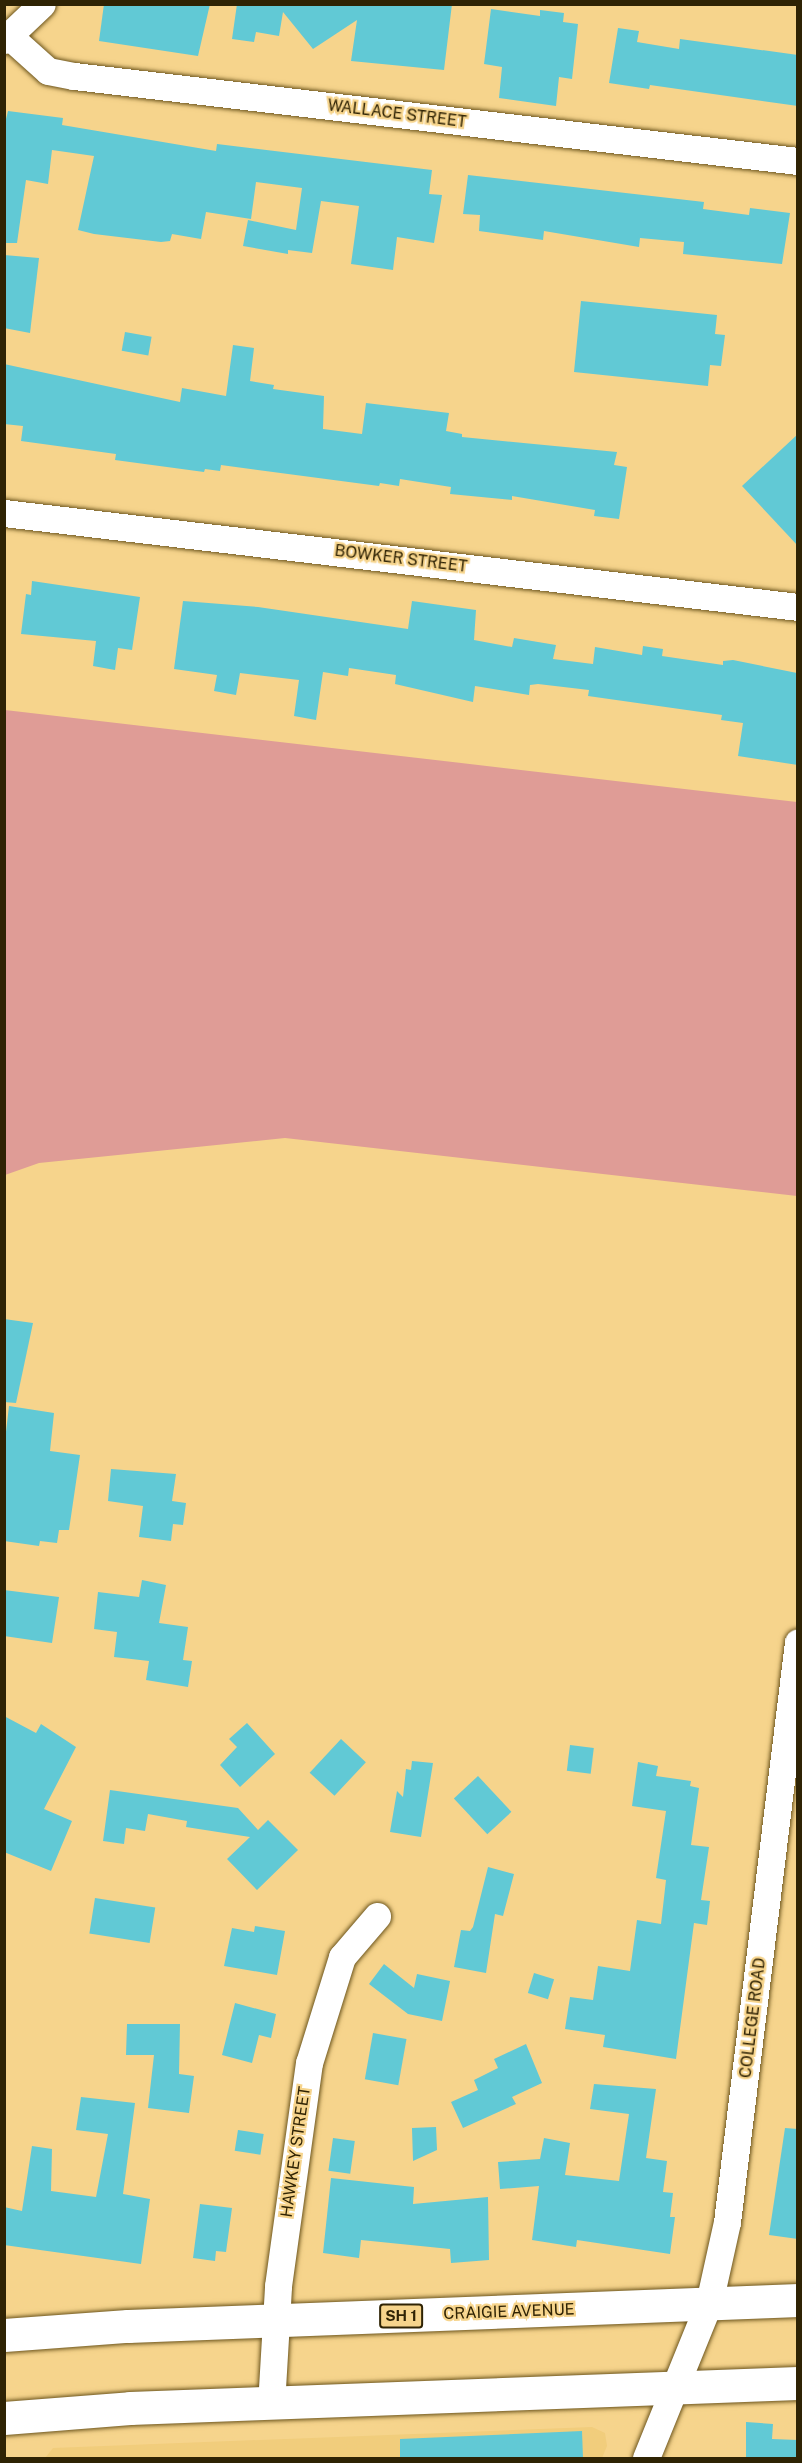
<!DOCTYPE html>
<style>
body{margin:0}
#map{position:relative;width:802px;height:2463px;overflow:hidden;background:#f6d48c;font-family:"Public Sans",sans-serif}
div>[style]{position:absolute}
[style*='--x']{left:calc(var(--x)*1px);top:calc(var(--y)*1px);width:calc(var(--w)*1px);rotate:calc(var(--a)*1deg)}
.built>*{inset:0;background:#f1cd7c}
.green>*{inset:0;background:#df9c96}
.building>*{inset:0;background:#61c9d5;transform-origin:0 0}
.roads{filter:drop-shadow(0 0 2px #6d561e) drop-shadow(0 0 2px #6d561e)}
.minor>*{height:27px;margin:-13.5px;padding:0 13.5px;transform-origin:13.5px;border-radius:13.5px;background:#fff}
.highway>*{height:33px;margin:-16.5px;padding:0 16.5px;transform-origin:16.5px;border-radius:16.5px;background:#fff}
span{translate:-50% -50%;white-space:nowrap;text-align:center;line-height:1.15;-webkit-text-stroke:4.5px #f6d48c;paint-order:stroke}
.shield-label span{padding:2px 4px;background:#f6d48c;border:2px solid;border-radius:4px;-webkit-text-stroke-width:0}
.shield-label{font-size:15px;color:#2f2304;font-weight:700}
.street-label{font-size:16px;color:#2f2304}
.frame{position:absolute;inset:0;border:6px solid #2f2304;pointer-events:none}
</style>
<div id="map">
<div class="built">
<div style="clip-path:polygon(592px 2427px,605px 2433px,607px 2446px,602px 2458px,45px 2458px,53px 2448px)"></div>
</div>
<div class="green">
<div style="clip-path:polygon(5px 710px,797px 802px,797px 1196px,285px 1138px,39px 1163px,5px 1175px)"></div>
</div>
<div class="building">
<div style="clip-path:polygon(104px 4px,210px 4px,198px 56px,99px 41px)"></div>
<div style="clip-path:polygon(237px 4px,452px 4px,444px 70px,351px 61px,357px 20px,313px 49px,283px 12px,279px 36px,256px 32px,254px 42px,232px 39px)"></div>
<div style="clip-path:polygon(491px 9px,540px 16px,540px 10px,564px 13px,563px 22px,578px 24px,572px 79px,559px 77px,556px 106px,499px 98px,502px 67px,484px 64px)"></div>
<div style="clip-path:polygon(618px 28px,639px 31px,637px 42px,679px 49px,680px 39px,798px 55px,798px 106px,650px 85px,649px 89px,609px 83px)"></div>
<div style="clip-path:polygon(8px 111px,63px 118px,62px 125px,216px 151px,217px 144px,432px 170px,429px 194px,442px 195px,434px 243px,397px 237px,393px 270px,351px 264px,359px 206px,321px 201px,312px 253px,288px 250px,288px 254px,243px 246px,248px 220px,296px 230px,302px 188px,256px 182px,251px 219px,206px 212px,201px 239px,172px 234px,170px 241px,161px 242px,94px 234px,78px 230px,94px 156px,52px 150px,48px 184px,26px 180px,17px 243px,4px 243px,4px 127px)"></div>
<div style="clip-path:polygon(468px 175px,704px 202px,703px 209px,749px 215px,750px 208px,790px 213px,782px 264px,683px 254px,684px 242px,640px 238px,639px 247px,544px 231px,543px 240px,479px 231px,480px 215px,463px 214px)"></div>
<div style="clip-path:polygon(4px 255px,39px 258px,30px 333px,4px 328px)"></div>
<div style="clip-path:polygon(581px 301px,717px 315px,715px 334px,725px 335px,721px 366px,710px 365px,708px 386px,574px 372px)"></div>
<div style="left:125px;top:332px;width:27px;height:19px;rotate:10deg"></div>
<div style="clip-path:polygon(233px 345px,254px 348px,250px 381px,274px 385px,273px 389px,324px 396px,323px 429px,362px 434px,366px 403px,449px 413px,446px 431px,462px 434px,462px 437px,617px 452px,614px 465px,627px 467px,619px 519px,594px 516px,595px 510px,512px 496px,512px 500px,450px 494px,451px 487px,400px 479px,399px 486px,380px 483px,379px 486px,221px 465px,220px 471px,205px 469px,204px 472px,115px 460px,116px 454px,21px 441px,23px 426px,4px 424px,4px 364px,180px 402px,182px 388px,226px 396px)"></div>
<div style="clip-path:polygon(798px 434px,798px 546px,742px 486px)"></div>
<div style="clip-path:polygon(32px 581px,140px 597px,132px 650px,118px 648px,115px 670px,93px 666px,96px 641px,21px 634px,26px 594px,31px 595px)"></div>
<div style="clip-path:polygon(183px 601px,258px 607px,408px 629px,412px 601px,476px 610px,474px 640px,512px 647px,514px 638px,556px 645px,553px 659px,593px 664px,595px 647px,642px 655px,643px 646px,663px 649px,662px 656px,723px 665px,723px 661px,733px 660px,797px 673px,798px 765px,738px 756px,743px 723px,721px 720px,722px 715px,588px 696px,589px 690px,538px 684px,530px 685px,529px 695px,475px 686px,473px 702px,395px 684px,396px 675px,349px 668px,348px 676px,323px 672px,316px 720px,294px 716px,299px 680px,240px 673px,236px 695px,214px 691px,217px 675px,174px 669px)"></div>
<div style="clip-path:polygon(4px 1319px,33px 1323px,16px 1403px,4px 1402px)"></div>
<div style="clip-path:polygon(9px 1406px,54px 1413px,50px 1451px,80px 1455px,69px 1530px,59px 1530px,57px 1543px,40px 1541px,39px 1546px,4px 1541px,4px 1449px)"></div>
<div style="clip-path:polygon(111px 1469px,176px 1474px,172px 1501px,186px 1503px,183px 1525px,173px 1524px,171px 1541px,139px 1537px,143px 1506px,108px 1501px)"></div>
<div style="clip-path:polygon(142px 1580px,166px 1585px,159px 1623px,188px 1627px,183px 1660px,192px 1661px,188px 1687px,146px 1680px,149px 1661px,114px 1657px,117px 1632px,94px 1629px,98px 1592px,139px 1597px)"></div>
<div style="clip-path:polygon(4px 1590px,59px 1597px,52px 1643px,4px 1636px)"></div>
<div style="clip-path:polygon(4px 1716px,36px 1733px,41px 1724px,76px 1747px,44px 1809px,72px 1821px,51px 1871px,4px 1852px)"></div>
<div style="clip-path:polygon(247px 1723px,275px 1754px,240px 1787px,220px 1765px,237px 1747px,229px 1739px)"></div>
<div style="left:341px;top:1739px;width:34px;height:46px;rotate:43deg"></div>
<div style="left:570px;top:1745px;width:24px;height:26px;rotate:7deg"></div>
<div style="clip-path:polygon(412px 1761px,433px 1763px,421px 1837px,390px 1832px,397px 1791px,403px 1797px,406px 1769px,411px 1770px)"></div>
<div style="clip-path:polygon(638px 1762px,658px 1766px,656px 1776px,691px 1781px,690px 1786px,699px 1788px,691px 1845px,709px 1847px,701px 1900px,710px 1901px,707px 1925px,694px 1923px,676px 2059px,603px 2047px,605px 2035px,565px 2029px,570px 1997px,593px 2000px,598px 1966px,630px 1971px,637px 1920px,661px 1924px,666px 1880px,656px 1878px,666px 1811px,632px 1806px)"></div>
<div style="left:478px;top:1776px;width:49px;height:33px;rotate:47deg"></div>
<div style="clip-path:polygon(110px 1790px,238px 1808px,258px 1830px,268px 1820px,298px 1850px,257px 1890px,227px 1859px,250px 1837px,186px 1827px,187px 1821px,148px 1814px,145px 1831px,126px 1828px,124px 1844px,103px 1841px)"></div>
<div style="clip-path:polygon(488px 1867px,514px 1874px,503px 1916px,495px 1914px,486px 1973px,454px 1967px,461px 1930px,470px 1931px,473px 1927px)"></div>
<div style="left:95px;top:1898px;width:61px;height:36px;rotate:9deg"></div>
<div style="clip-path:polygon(255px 1926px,285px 1931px,277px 1975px,224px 1966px,232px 1928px,254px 1932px)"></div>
<div style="clip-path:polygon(384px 1964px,414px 1988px,417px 1974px,450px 1981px,442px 2021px,408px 2014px,369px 1984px)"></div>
<div style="left:534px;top:1973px;width:21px;height:21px;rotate:17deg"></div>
<div style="clip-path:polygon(235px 2003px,276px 2014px,271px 2038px,259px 2035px,252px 2063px,222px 2055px)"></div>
<div style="clip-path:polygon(127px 2024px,180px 2024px,179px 2074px,194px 2076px,189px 2113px,148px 2108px,154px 2055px,126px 2055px)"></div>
<div style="left:373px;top:2033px;width:34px;height:47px;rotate:10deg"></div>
<div style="clip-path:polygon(526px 2044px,542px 2083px,512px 2097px,516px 2104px,463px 2128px,451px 2102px,478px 2090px,474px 2080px,498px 2068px,494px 2059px)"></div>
<div style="clip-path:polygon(594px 2084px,656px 2089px,646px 2158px,667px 2161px,663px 2192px,673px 2193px,670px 2217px,675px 2217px,670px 2254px,577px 2240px,576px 2247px,532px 2240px,539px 2186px,500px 2189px,498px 2162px,540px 2159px,544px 2138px,570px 2143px,565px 2175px,619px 2181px,629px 2114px,590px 2109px)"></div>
<div style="clip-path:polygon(81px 2097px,135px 2103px,123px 2194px,150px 2199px,141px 2264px,4px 2245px,4px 2207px,22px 2211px,32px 2146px,52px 2149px,51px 2191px,96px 2197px,108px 2134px,76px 2130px)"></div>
<div style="clip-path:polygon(436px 2127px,437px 2150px,413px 2161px,412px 2128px)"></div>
<div style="clip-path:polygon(785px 2128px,798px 2129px,798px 2239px,769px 2235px)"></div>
<div style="left:238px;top:2130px;width:26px;height:21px;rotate:9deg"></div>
<div style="left:333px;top:2138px;width:22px;height:33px;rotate:8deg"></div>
<div style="clip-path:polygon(331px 2178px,414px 2187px,413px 2204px,488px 2197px,489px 2260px,451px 2263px,450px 2249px,361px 2240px,359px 2258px,323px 2253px)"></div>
<div style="clip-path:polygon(200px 2204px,232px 2208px,226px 2252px,216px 2251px,215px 2261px,193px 2258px)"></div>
<div style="clip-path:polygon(746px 2422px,773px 2424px,772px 2439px,798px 2440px,798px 2458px,746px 2458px)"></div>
<div style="clip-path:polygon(582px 2431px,583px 2458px,400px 2458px,400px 2439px)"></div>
</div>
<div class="roads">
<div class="minor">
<div style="--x:9;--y:36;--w:52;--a:41.9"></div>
<div style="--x:48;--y:71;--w:26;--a:11"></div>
<div style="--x:74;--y:76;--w:729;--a:6.7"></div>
<div style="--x:4;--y:40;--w:52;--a:-43.5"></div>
<div style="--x:4;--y:513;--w:800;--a:6.75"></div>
<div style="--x:271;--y:2405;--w:119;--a:-86.6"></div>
<div style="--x:278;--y:2286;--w:225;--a:-82.1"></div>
<div style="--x:309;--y:2063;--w:111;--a:-72.7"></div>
<div style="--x:342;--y:1957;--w:54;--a:-49.5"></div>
<div style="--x:646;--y:2458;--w:167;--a:-67.9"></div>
<div style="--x:709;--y:2303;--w:83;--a:-77.5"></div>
<div style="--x:727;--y:2222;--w:584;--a:-83.02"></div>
</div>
<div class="highway">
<div style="--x:4;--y:2335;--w:124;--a:-4.2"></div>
<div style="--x:128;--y:2326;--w:671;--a:-2.22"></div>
<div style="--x:4;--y:2418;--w:126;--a:-4.5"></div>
<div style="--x:130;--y:2408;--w:668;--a:-2.14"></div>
</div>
</div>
<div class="shield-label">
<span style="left:401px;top:2316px">SH 1</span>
</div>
<div class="street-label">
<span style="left:397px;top:114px;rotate:7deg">WALLACE STREET</span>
<span style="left:401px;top:559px;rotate:7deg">BOWKER STREET</span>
<span style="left:753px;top:2018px;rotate:-83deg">COLLEGE ROAD</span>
<span style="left:296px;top:2152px;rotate:-82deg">HAWKEY STREET</span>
<span style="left:509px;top:2312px;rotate:-2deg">CRAIGIE AVENUE</span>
</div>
<div class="frame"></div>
</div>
